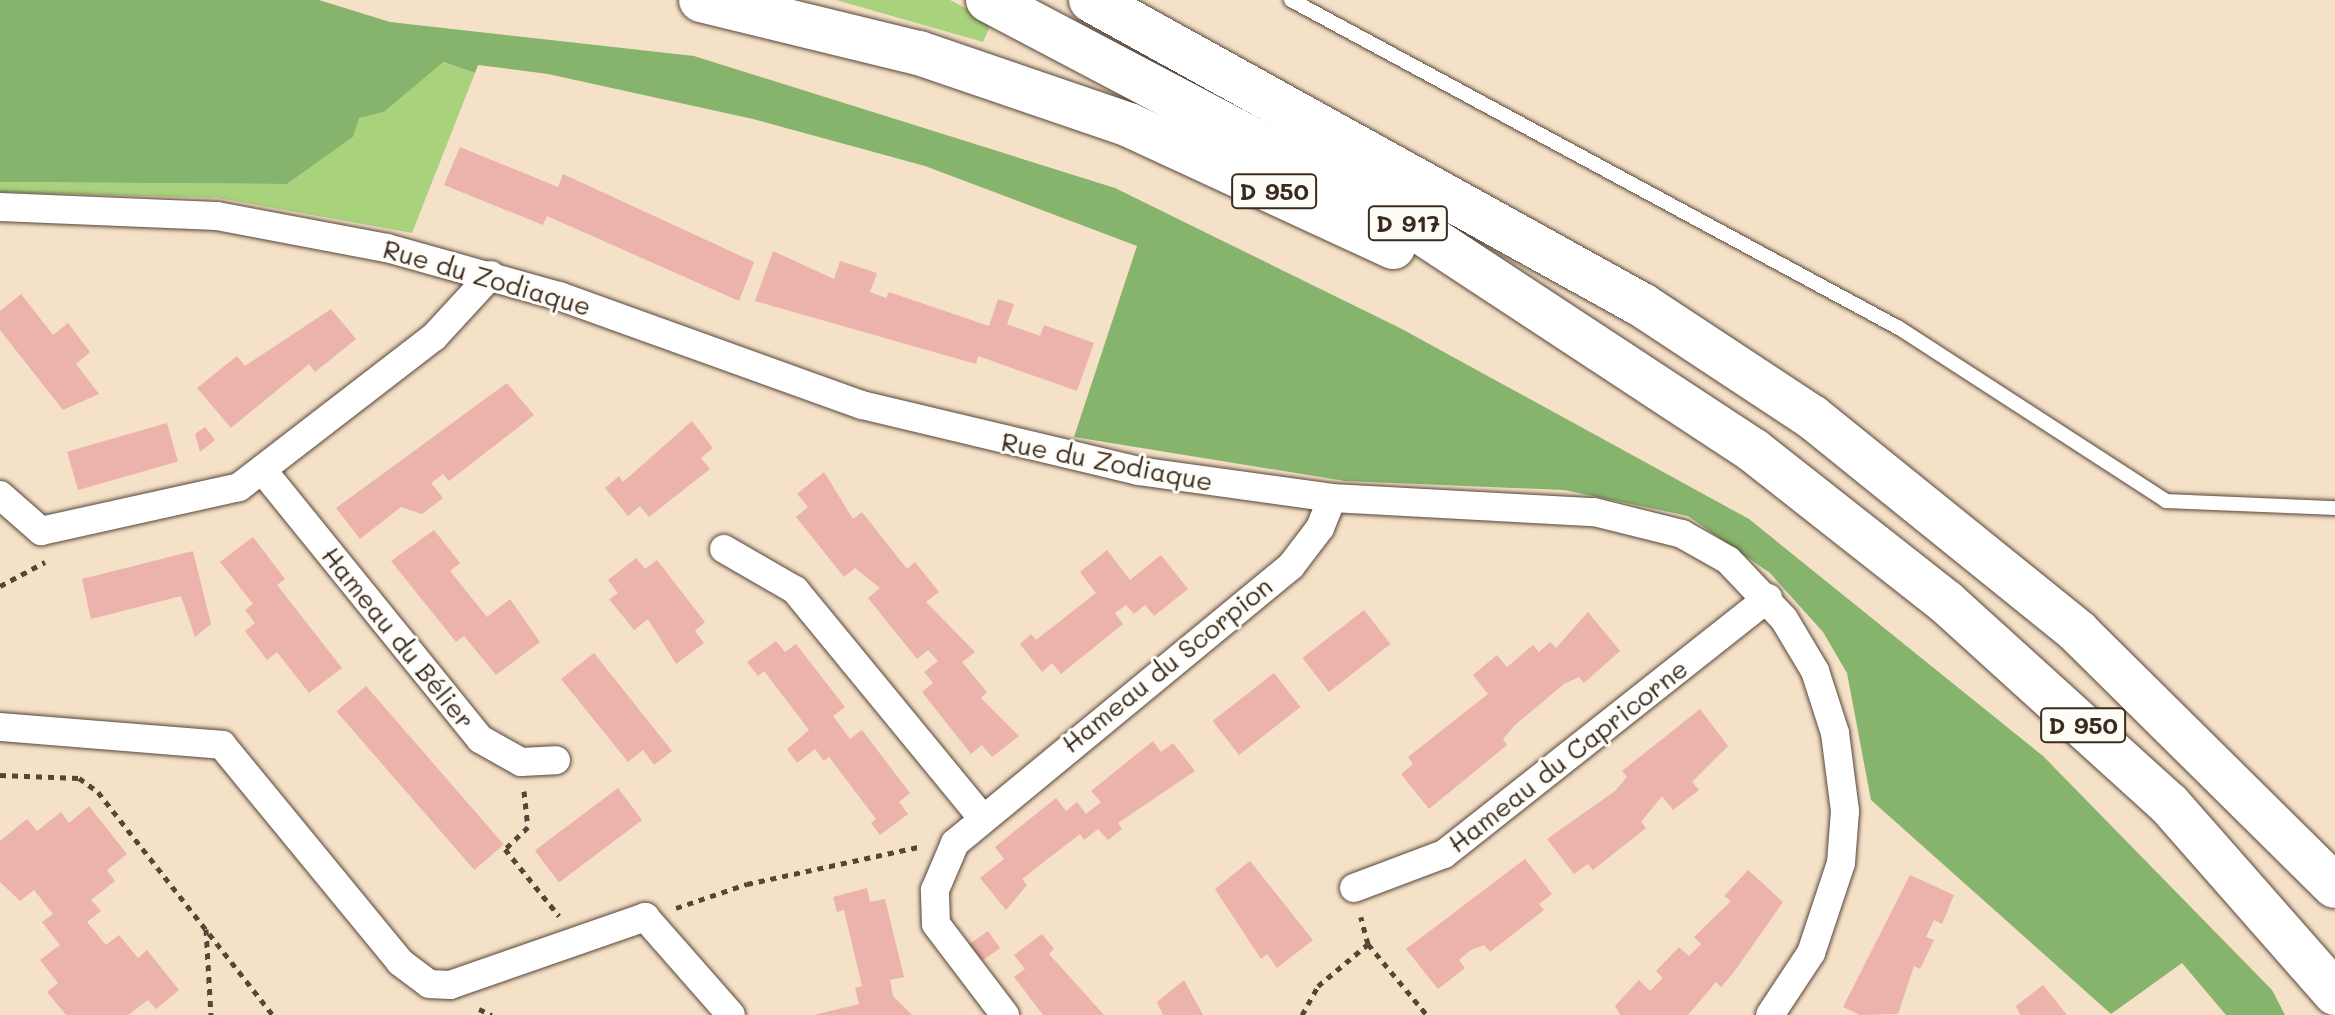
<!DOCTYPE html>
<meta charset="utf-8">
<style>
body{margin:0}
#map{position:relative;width:2335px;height:1015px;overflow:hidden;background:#f5e1c8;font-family:Mali,sans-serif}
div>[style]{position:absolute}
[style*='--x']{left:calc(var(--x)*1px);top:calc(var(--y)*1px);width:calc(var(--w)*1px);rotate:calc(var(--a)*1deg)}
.green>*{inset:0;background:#a9d27d}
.forest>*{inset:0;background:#86b46c}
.building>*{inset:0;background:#ebb3ab;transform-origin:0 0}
.path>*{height:5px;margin-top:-2.5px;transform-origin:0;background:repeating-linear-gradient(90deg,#574538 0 6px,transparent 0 12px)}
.roads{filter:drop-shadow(0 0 2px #574538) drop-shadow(0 0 2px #574538)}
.lane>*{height:14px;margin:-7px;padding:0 7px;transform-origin:7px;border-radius:7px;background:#fff}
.street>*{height:28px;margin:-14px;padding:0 14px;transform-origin:14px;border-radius:14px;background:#fff}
.highway>*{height:44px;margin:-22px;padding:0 22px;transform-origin:22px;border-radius:22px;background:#fff}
span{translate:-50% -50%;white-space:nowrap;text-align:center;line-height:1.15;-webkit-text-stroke:6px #fdfcf7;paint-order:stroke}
.shield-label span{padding:2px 6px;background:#fdfcf7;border:2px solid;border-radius:6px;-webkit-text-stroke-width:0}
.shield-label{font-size:24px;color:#3b2a1e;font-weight:700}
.street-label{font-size:26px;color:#3b2a1e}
</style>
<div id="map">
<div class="green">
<div style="clip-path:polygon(836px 0,950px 0,992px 22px,983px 42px)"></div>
<div style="clip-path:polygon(442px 62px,475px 73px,412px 233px,218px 198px,0 192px,0 182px,287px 184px,353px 137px,358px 118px,384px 112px)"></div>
</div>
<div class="forest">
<div style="clip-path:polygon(0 0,319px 0,390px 22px,694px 56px,1115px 188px,1400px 328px,1749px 519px,2043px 756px,2272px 990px,2285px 1015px,2226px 1015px,2182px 963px,2111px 1014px,1871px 800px,1847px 673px,1823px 632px,1770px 573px,1688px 516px,1564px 490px,1345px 481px,1074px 437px,1137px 246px,925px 166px,753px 119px,548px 74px,478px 65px,475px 73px,443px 62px,384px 112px,359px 118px,353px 137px,287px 184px,0 182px)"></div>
</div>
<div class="building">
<div style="clip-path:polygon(460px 147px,558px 187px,563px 174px,754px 262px,739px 301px,547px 216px,543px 225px,444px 185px)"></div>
<div style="clip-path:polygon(773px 251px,834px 279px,840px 261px,877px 273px,870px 292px,886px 298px,889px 292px,989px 326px,998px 299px,1014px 304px,1007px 324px,1040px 336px,1044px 325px,1094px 343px,1077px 391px,978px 356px,976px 364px,755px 301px)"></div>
<div style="clip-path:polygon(21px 294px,53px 335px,68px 323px,90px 352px,76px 364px,99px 394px,63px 410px,55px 400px,0 330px,0 311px)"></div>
<div style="clip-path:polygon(331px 309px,356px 339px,315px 372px,309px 364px,231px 428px,197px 388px,237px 356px,245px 366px)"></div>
<div style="clip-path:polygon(507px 383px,534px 415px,449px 481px,443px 474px,431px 483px,443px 498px,422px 514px,401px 507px,360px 539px,336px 508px)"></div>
<div style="clip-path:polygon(692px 421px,713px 448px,701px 458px,710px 469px,649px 517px,640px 506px,628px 516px,605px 488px,619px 476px,623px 482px)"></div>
<div style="left:167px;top:423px;width:40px;height:104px;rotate:74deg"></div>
<div style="clip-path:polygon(205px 427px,215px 440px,200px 452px,195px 434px)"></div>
<div style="clip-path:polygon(824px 472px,853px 519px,862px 512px,907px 569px,915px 562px,939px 592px,926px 602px,975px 652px,962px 662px,987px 692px,981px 698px,1019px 736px,992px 757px,982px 745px,971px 754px,922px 692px,933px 683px,924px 672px,938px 661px,928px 650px,917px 659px,868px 598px,880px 588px,855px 568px,844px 577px,796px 517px,808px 507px,797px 494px)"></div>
<div style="clip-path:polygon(434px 530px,460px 563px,450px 571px,487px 617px,510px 599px,540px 642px,496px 675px,464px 636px,456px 642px,391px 561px)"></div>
<div style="clip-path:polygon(253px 537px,285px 579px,277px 585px,342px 668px,309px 693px,277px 652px,267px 660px,245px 631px,255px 623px,245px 610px,253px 604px,220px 562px)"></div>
<div style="clip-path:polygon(1107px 550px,1130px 580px,1161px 555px,1188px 589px,1154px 616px,1145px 605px,1134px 614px,1126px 605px,1115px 613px,1123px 624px,1061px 674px,1052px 663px,1042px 672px,1020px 644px,1031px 634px,1036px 640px,1096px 593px,1080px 572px)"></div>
<div style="clip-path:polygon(193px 551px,211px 624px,195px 637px,181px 596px,91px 619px,82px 579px)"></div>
<div style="clip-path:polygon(636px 558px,645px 569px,657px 560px,705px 622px,695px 631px,704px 643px,676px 664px,648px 619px,634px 630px,609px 599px,618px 593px,608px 580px)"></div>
<div style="left:1364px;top:610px;width:43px;height:78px;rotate:52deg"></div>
<div style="clip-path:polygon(1588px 612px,1620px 651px,1584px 683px,1579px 677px,1564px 684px,1515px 725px,1503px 739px,1507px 745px,1429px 809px,1401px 774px,1413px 764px,1408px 757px,1488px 694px,1473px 675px,1497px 655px,1507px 667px,1533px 645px,1539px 652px,1550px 642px,1556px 648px)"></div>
<div style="clip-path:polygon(776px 641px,785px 652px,796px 644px,845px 707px,833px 716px,850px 739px,862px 730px,910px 793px,899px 802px,908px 814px,880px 835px,871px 823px,876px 819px,829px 757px,824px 761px,815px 749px,797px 763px,787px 749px,809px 730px,764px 671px,758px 676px,747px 662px)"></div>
<div style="clip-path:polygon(594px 653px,672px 751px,654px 765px,643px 750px,628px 762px,561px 679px)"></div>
<div style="left:1274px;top:673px;width:43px;height:78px;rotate:52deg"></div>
<div style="left:366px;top:686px;width:210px;height:39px;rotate:49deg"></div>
<div style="clip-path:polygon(1700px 709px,1728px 746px,1692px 782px,1699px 790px,1673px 810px,1662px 796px,1641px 822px,1646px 828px,1593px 870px,1588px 864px,1574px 874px,1547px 839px,1615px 791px,1627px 777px,1622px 771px)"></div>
<div style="clip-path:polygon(1153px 741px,1161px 752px,1173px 743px,1195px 771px,1118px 823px,1122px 829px,1108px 840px,1098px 829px,1084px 840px,1080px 834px,1022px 879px,1027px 885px,1006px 910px,980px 878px,1004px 859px,995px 847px,1056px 798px,1066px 811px,1077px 802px,1086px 814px,1101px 802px,1091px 791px)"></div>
<div style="left:618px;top:788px;width:40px;height:104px;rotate:53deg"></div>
<div style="clip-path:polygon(89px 806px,127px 854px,107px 870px,115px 881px,91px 900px,101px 911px,87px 922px,106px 945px,119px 935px,138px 958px,147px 950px,179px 990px,156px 1009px,148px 1000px,128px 1015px,66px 1015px,47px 992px,58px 983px,40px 960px,60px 945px,42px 922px,53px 914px,34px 890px,20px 901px,0 882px,0 841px,27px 819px,37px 831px,61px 812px,69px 823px)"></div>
<div style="clip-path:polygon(1525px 859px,1552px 894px,1539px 904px,1544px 910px,1490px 952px,1484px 945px,1471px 950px,1459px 960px,1465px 968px,1438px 989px,1406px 949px)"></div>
<div style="clip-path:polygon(1250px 861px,1313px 940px,1277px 968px,1267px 954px,1261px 959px,1215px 889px)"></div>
<div style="clip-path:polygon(1748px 870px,1783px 902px,1734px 972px,1721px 987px,1716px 982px,1688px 1015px,1620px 1015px,1615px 1006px,1639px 980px,1650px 991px,1663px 978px,1656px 971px,1679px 947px,1689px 956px,1701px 944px,1694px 937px,1731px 901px,1724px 896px)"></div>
<div style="clip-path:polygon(1910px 875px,1954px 895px,1942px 924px,1934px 920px,1926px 937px,1934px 940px,1920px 969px,1914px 966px,1898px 1014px,1860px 1015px,1843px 1007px)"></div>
<div style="clip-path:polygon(867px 888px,870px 902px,885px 899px,904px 977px,890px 980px,893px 996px,912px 1015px,814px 1015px,859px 1004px,855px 988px,862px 986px,844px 910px,837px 912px,833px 897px)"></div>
<div style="left:988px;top:931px;width:21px;height:26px;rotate:55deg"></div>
<div style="clip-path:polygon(1042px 934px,1054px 949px,1049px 954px,1104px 1015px,1043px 1015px,1014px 977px,1025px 969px,1014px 955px)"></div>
<div style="clip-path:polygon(1184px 980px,1203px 1015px,1163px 1015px,1157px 1002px)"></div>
<div style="clip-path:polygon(2043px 985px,2067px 1015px,2020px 1015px,2016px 1006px)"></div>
</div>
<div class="path">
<div style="--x:0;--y:586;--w:51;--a:-28.1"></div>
<div style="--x:0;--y:775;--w:79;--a:2.2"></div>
<div style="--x:79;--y:778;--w:24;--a:36"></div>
<div style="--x:98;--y:792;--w:283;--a:51.9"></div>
<div style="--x:524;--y:791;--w:36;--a:84"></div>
<div style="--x:528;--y:827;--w:32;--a:136"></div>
<div style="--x:505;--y:849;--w:86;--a:51.1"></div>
<div style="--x:676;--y:908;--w:75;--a:-18.7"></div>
<div style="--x:747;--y:884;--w:175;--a:-12.2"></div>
<div style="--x:206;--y:929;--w:86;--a:86.7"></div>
<div style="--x:1368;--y:944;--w:92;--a:50.3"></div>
<div style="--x:479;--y:1009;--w:14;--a:25"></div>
<div style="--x:1302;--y:1015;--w:33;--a:-61"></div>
<div style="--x:1318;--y:986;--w:65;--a:-40"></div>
<div style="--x:1368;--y:944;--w:28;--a:-105"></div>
</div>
<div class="roads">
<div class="lane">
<div style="--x:1291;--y:0;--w:691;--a:28.35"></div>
<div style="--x:1899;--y:328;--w:318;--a:32.9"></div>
<div style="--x:2166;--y:501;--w:169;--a:2.4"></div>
</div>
<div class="street">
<div style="--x:0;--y:207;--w:217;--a:2.4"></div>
<div style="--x:217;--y:216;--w:173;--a:10.7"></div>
<div style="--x:387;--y:248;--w:179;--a:15.6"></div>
<div style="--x:559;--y:296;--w:322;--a:19.8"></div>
<div style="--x:862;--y:405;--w:284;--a:13.4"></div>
<div style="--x:1138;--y:471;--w:196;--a:7.9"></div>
<div style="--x:1332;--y:498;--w:262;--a:3.1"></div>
<div style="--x:1594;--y:512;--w:91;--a:14"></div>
<div style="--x:1682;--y:534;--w:53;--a:29.5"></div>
<div style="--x:1728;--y:560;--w:81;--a:46.5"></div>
<div style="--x:1784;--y:619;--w:61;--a:59.2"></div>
<div style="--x:1815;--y:671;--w:65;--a:72.1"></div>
<div style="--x:1835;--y:733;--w:79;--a:82.7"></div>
<div style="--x:1845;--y:811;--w:52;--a:94.4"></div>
<div style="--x:1841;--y:863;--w:95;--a:108.4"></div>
<div style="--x:1811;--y:953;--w:74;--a:123.5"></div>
<div style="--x:264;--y:472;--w:343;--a:51"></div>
<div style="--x:480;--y:739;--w:47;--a:29.3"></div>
<div style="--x:521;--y:762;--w:35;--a:-3"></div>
<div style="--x:0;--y:495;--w:55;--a:41.3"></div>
<div style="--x:41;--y:531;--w:203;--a:-12.5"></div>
<div style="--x:239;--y:487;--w:246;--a:-37.6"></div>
<div style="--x:434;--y:337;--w:84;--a:-47.4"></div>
<div style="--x:724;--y:549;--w:82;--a:30"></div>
<div style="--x:795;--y:590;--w:291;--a:50.6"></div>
<div style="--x:0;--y:727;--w:223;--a:4.6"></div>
<div style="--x:222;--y:745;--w:281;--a:50.6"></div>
<div style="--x:400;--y:962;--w:36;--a:37"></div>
<div style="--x:429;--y:984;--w:21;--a:3"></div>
<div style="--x:450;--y:985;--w:207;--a:-19.2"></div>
<div style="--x:645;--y:917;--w:130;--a:48.7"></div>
<div style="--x:1354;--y:888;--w:96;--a:-20.7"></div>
<div style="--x:1444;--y:854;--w:413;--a:-38.3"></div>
<div style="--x:1005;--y:1015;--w:114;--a:-127.2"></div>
<div style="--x:936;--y:924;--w:34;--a:-92"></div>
<div style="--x:935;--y:890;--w:51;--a:-66.9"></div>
<div style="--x:955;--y:843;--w:435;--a:-39.5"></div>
<div style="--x:1291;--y:566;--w:48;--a:-52.7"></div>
<div style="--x:1320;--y:528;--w:32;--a:-68"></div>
</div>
<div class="highway">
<div style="--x:701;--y:0;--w:224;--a:13.7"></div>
<div style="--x:919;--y:53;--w:222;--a:18.9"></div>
<div style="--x:1129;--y:125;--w:291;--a:24.8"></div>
<div style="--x:988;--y:0;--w:457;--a:27.8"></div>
<div style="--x:1392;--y:213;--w:433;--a:33.3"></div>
<div style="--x:1754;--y:451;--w:244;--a:38.2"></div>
<div style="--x:1946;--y:602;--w:301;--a:42.2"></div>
<div style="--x:2169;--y:804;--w:252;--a:48.7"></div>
<div style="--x:1091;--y:0;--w:630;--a:28.97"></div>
<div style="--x:1642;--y:305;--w:204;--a:33.4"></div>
<div style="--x:1812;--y:417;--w:342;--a:38.9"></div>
<div style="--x:2078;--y:632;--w:361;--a:44.7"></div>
</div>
</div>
<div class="shield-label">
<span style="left:1274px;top:191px">D 950</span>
<span style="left:1408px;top:223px">D 917</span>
<span style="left:2083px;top:725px">D 950</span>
</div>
<div class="street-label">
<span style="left:487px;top:278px;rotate:16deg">Rue du Zodiaque</span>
<span style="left:1107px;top:462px;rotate:11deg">Rue du Zodiaque</span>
<span style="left:398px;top:638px;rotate:51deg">Hameau du Bélier</span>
<span style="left:1167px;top:665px;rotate:-39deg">Hameau du Scorpion</span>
<span style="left:1568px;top:756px;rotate:-38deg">Hameau du Capricorne</span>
</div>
</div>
